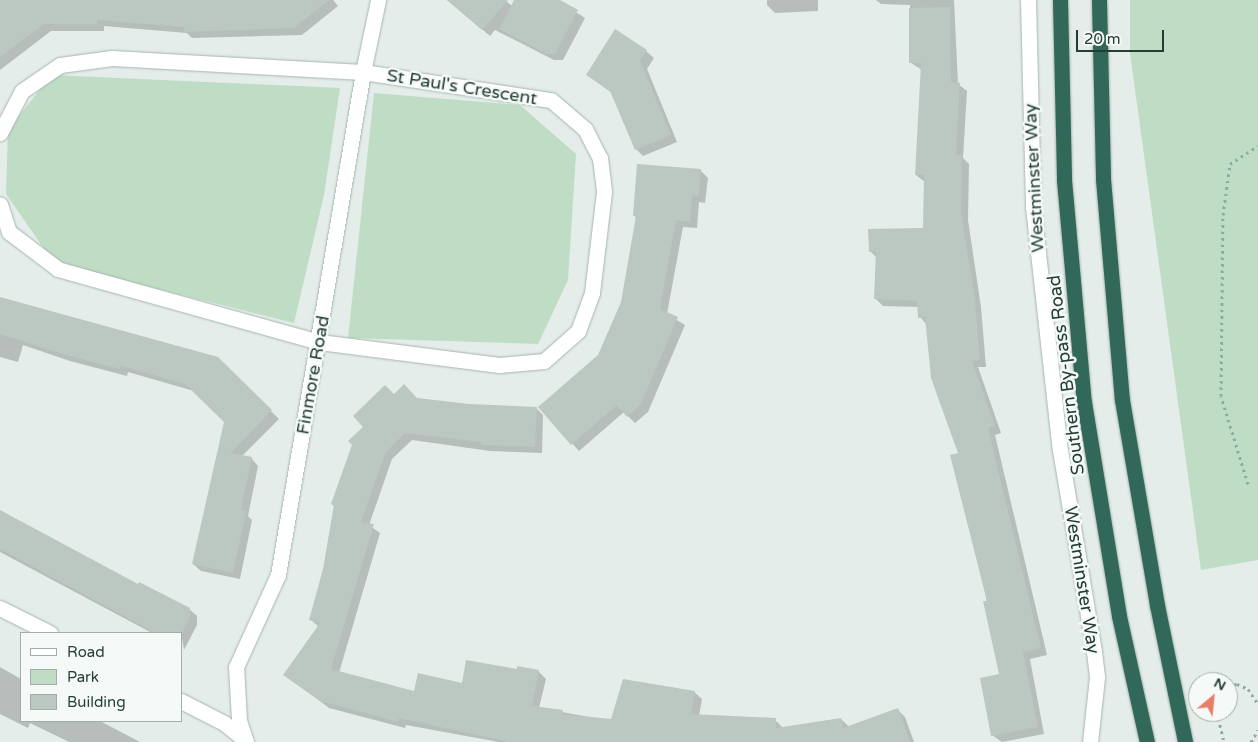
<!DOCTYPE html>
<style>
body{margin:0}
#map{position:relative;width:1258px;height:742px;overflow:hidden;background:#e4ede9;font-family:"Varela Round",sans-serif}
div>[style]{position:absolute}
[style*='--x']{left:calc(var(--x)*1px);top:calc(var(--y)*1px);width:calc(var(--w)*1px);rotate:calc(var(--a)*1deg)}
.green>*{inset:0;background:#bfddc5}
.shadow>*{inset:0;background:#0003}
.building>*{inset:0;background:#bac8c1}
.path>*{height:3px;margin-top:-1.5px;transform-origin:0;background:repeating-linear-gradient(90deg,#87afa0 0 2.5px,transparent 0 6.5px)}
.roads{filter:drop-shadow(0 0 1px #a7b5af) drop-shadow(0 0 1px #a7b5af)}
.street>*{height:15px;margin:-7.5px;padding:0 7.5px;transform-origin:7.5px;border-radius:7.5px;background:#fff}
.highway>*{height:15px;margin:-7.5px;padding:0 7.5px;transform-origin:7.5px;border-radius:7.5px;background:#32685a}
span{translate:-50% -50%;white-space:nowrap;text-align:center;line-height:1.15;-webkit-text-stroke:5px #f5f9f7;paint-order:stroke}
.street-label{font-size:18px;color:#243e35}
.legend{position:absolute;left:20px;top:632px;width:162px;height:90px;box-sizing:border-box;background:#f5f9f7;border:1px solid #a1aea9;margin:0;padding:6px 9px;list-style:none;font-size:15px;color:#243e35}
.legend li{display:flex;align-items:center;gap:10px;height:25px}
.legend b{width:25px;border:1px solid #a1aea9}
.north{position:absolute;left:1188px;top:672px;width:50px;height:50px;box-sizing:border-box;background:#f5f9f7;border:1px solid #a1aea9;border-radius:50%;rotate:28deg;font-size:14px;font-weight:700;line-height:20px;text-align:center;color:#243e35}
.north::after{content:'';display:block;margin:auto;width:18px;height:22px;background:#ea7e65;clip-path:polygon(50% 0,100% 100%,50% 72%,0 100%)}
.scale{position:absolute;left:1076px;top:30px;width:88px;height:22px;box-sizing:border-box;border:2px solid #243e35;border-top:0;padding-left:6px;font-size:15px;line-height:18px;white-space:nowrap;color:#243e35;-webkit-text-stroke:4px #f5f9f7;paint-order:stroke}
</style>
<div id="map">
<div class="green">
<div style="clip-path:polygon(1130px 0,1258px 0,1258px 560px,1201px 570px,1130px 53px)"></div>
<div style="clip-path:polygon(52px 75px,340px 88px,324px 195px,294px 323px,54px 263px,6px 194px,8px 129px)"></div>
<div style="clip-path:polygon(374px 93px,520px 105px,576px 154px,568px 280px,538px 344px,348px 338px)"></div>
</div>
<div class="shadow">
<div style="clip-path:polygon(7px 0,333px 0,338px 6px,302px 35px,192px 38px,187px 33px,104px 26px,104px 31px,51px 31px,0 70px,0 6px)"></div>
<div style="clip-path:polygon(447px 0,505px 0,512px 6px,515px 0,557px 0,585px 18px,563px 60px,554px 60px,495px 30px,490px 36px)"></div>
<div style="clip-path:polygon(767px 0,818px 0,818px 11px,775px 13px,767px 5px)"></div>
<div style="clip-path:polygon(876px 0,954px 0,958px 84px,967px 91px,963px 158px,969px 164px,968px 220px,981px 307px,986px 367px,978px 367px,1001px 433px,995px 435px,1047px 655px,1030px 659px,1044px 734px,1002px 742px,992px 735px,1000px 675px,960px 454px,927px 325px,920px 317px,919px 307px,883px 306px,876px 299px,877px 258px,870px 251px,925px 229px,925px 182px,916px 175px,922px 70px,911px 63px,910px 5px,881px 4px)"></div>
<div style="clip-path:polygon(646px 51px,654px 58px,647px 69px,677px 142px,643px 156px,636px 149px,613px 94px,588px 75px)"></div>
<div style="clip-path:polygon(700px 170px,708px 178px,705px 203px,699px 202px,697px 228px,683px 227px,667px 314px,685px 325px,648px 412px,635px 423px,624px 412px,579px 451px,540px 407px,599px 356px,622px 302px,637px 219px,634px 215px)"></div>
<div style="clip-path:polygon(0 298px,217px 358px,279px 419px,242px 456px,251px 458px,258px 466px,248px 516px,252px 520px,240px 579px,201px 571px,193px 564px,225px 421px,194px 391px,128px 372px,127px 376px,70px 361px,23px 345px,18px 362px,0 357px)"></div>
<div style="clip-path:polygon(394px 395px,469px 406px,536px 408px,543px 415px,542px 453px,490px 451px,412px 440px,392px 459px,369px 525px,380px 533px,339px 673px,415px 693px,517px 671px,538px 671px,546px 679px,539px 708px,612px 721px,694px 692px,702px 699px,699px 716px,775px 720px,783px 728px,841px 719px,849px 727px,898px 710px,905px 717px,914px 742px,499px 742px,406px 725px,405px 728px,329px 708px,285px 674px,319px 627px,310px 619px,325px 569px,335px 507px,332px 504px)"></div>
<div style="clip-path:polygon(0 513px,139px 586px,189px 609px,197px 616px,197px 625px,184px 650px,181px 633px,152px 633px,0 552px)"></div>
<div style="clip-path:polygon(0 667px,21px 679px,21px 721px,100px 721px,140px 742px,69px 742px,30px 723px,28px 728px,0 714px)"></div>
</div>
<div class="building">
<div style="clip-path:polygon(0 0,329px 0,294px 28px,184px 32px,184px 27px,97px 20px,97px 24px,44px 24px,0 57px)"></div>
<div style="clip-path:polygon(447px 0,508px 0,482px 30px)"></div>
<div style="clip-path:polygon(514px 0,560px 0,578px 10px,555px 54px,546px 54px,499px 29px)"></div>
<div style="clip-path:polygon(950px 7px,951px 82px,960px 83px,956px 155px,962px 155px,961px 212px,975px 299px,980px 360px,972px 361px,995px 426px,988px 428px,1041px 648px,1023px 652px,1038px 727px,991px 736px,980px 678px,999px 674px,983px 601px,987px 601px,950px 455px,958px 453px,931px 378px,925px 317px,918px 318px,917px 301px,874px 299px,876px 251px,869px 252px,868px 229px,923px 228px,924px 175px,915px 175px,921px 63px,909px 63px,909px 8px)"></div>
<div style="clip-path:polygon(615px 29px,647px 50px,640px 61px,671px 135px,635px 150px,610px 91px,586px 75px)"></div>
<div style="clip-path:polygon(637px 164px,701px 169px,699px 196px,692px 195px,690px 222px,676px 220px,660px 309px,678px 317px,641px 404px,627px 417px,617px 405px,571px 445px,538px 407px,598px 355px,621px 302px,636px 216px,633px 216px)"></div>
<div style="clip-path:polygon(0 297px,218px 357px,272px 410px,231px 453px,252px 457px,241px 510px,246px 511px,233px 573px,192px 564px,224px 422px,185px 384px,121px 366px,120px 369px,62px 354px,0 334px)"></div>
<div style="clip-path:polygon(404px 384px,417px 398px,469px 404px,537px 407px,535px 447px,481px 445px,481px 442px,405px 433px,386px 452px,361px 522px,374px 524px,331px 669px,414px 691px,418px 673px,462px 683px,466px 660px,517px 669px,517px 666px,539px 670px,532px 706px,563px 710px,562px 714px,611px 719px,623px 679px,695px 691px,691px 714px,776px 718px,776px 728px,841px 718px,843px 728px,898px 708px,910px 742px,508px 742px,399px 718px,398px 722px,320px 701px,283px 675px,320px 623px,309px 620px,323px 569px,334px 505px,331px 504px,352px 445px,348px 441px,363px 427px,353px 416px,385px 385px,394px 394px)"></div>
<div style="clip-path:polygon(0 510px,138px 584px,139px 582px,190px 608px,190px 617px,182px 633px,155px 633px,0 549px)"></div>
</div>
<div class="path">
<div style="--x:1248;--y:484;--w:92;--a:-107.1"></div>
<div style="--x:1221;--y:396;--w:181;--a:-89.4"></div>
<div style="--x:1223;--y:215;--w:51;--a:-82.2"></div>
<div style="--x:1230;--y:164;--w:33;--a:-33"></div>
<div style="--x:1228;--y:686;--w:9;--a:-13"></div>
<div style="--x:1237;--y:684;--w:12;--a:24"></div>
<div style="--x:1248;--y:689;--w:18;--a:56"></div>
<div style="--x:1217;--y:712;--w:31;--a:77"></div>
<div style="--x:1251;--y:742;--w:14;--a:-60"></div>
</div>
<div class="roads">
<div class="street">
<div style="--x:1028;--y:0;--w:207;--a:88.6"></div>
<div style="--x:1033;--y:207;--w:244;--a:83.7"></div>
<div style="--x:1060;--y:450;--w:205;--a:80.4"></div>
<div style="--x:1094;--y:652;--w:25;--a:83"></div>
<div style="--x:1097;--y:677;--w:65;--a:96.1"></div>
<div style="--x:0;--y:133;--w:47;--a:-62.4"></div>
<div style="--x:22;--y:91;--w:46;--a:-34.4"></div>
<div style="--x:60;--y:65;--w:52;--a:-7.7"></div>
<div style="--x:112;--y:58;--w:251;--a:3.2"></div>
<div style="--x:363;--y:72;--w:190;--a:8.5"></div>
<div style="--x:551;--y:100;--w:45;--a:40.5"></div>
<div style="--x:585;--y:129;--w:33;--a:63"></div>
<div style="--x:600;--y:158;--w:34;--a:83"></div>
<div style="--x:604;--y:192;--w:102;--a:96.8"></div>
<div style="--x:592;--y:293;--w:40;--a:110.2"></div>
<div style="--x:578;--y:331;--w:45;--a:138.6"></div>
<div style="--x:544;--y:361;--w:45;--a:174.9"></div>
<div style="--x:499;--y:365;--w:181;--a:-172.7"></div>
<div style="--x:319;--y:342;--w:271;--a:-164.4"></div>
<div style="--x:58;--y:269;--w:61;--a:-142.9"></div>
<div style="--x:9;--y:232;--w:29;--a:-108"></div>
<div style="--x:0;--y:608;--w:56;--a:26.6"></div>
<div style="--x:181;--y:701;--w:48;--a:27.1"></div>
<div style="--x:224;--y:723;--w:28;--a:39"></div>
<div style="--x:246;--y:742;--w:23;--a:-108"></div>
<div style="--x:239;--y:720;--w:53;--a:-93.2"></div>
<div style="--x:236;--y:667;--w:101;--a:-65.5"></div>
<div style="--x:278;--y:575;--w:510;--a:-80.41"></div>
<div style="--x:363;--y:72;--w:74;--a:-78.2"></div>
</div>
<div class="highway">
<div style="--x:1060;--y:0;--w:180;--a:88.7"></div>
<div style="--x:1064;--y:180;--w:223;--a:84.9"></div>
<div style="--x:1084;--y:402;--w:217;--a:80.7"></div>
<div style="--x:1119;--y:616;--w:129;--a:77.5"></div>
<div style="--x:1099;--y:0;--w:179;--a:88.7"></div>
<div style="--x:1103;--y:179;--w:222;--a:85.1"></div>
<div style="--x:1122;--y:400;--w:208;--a:80.3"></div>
<div style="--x:1157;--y:605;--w:140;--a:78.4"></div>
</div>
</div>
<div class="street-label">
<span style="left:462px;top:87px;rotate:9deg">St Paul's Crescent</span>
<span style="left:1034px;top:178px;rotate:-93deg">Westminster Way</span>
<span style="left:313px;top:375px;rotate:-80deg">Finmore Road</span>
<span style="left:1066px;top:375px;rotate:-97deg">Southern By-pass Road</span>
<span style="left:1082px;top:580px;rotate:81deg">Westminster Way</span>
</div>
<ul class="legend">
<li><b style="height:6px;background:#fff"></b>Road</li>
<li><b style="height:14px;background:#bfddc5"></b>Park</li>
<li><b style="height:14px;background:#bac8c1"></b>Building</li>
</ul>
<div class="north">N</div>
<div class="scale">20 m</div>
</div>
